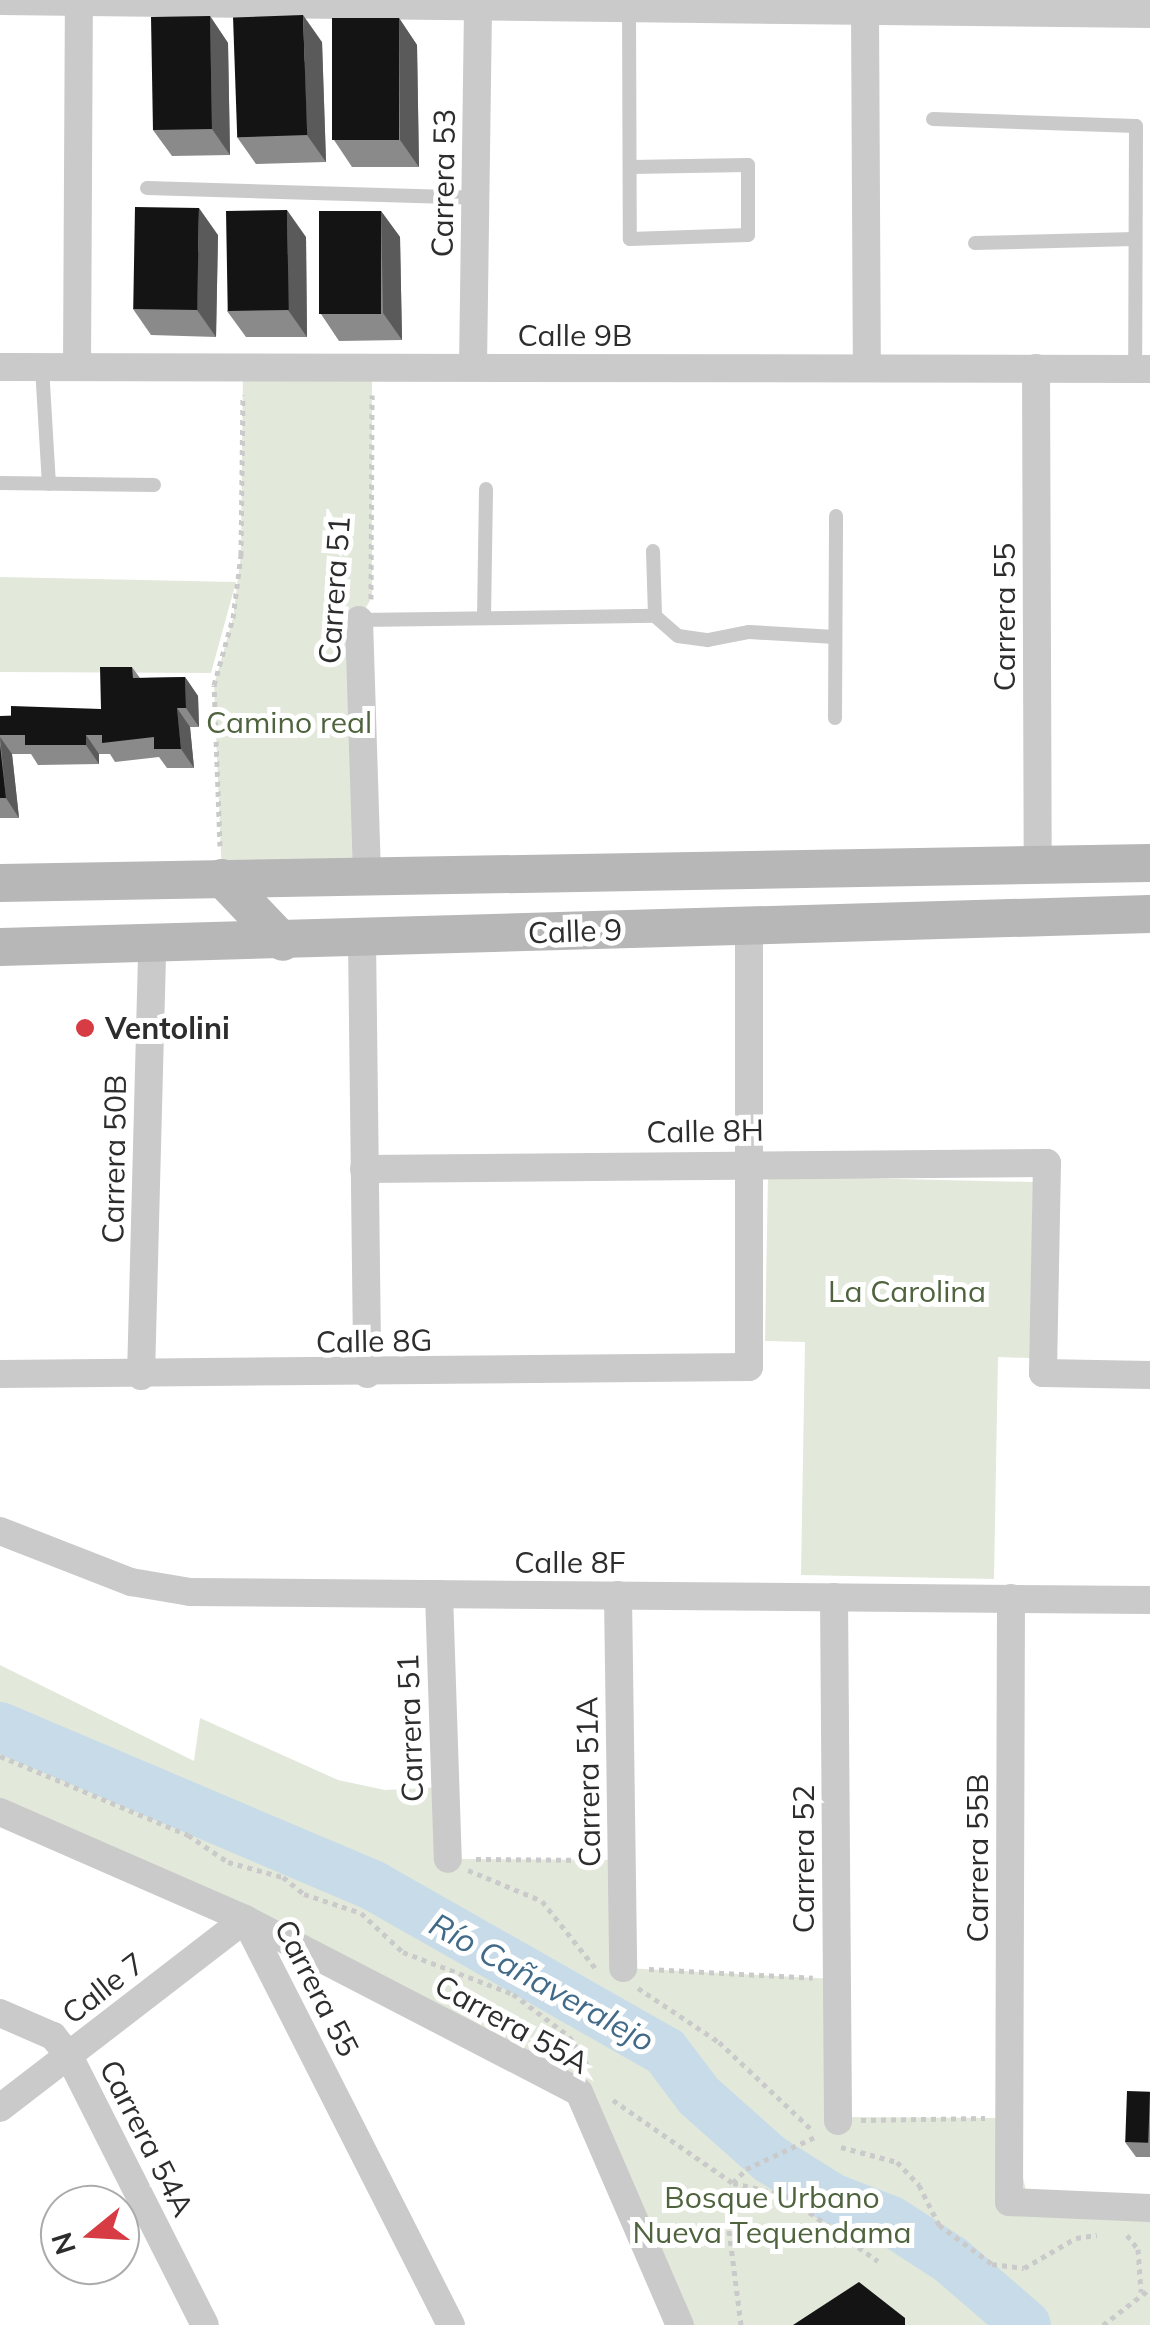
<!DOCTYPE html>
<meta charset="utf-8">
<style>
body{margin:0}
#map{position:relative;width:1150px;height:2325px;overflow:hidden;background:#fff;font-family:Mulish,sans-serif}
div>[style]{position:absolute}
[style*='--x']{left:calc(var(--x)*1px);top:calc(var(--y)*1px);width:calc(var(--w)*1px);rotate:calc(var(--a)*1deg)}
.green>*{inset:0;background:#e2e9db}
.river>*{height:50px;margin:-25px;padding:0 25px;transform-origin:25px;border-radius:25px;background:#c8dbe8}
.path>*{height:5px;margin-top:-2.5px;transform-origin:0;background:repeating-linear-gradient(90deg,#cacaca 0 5px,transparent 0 10px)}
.lane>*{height:14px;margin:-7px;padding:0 7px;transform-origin:7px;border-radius:7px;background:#cacaca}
.street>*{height:28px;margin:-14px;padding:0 14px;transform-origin:14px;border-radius:14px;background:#cacaca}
.secondary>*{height:38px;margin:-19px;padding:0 19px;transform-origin:19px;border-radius:19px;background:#b7b7b7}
.wall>*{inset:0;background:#8a8a8a}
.shaded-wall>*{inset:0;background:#5a5a5a}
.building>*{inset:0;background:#141414;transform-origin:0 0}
.dots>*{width:28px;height:28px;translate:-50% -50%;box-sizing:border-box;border:5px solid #fff;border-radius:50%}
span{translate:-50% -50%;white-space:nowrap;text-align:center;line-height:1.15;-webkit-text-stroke:10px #fff;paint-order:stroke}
.street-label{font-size:30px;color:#2d2d2d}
.park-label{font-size:30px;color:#4f643e}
.poi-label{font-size:30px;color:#2d2d2d;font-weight:700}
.left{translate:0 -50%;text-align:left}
.water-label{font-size:32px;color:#416b88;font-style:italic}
.north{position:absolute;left:40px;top:2185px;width:100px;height:100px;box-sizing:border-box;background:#fff;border:2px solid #ababab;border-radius:50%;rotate:252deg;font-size:28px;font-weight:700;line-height:40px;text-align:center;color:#2d2d2d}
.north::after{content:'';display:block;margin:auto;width:35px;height:45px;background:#d73b43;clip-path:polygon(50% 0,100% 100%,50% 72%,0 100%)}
</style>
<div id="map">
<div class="green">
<div style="clip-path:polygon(243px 367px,372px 367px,372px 597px,359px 620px,367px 876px,222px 878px,214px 685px,233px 618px,241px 555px)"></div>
<div style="clip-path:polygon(0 577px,236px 582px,211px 673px,0 672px)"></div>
<div style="clip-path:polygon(768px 1176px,1033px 1182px,1030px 1358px,998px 1357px,994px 1579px,801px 1575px,805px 1342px,765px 1341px)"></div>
<div style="clip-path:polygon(0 1665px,194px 1761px,200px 1718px,338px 1780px,385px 1790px,445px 1787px,448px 1859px,622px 1860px,624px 1968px,836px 1979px,838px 2117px,1008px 2118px,1029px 2202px,1150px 2208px,1150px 2325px,680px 2325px,580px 2094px,0 1812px)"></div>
</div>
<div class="river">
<div style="--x:0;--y:1727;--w:406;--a:23"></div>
<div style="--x:374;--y:1886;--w:335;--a:29.6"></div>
<div style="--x:665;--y:2051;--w:56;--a:52.9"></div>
<div style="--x:699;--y:2096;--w:95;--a:41.6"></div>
<div style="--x:770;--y:2159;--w:73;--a:32.2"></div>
<div style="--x:832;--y:2198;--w:63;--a:21.3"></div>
<div style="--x:891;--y:2221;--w:72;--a:33"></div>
<div style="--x:951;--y:2260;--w:99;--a:40.9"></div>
</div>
<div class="path">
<div style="--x:371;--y:599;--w:204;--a:-89.7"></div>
<div style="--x:220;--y:846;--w:161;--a:-92.1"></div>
<div style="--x:214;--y:685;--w:70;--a:-74.2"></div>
<div style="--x:233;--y:618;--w:64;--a:-82.8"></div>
<div style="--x:241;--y:555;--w:160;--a:-89.3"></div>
<div style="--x:0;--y:1756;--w:204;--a:22.8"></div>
<div style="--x:188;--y:1835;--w:48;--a:34"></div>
<div style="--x:228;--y:1862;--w:57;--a:15.3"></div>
<div style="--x:283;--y:1877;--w:27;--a:39"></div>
<div style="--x:304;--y:1894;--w:60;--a:18.4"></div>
<div style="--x:361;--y:1913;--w:57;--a:42.9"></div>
<div style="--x:403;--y:1952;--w:118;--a:20.9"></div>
<div style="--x:513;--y:1994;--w:70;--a:36.9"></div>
<div style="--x:569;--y:2036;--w:36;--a:58"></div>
<div style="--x:476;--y:1859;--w:119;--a:0.5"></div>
<div style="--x:468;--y:1870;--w:80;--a:22.7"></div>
<div style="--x:542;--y:1901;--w:87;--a:51.5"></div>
<div style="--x:649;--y:1969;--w:164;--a:3.1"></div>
<div style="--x:638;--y:1988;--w:97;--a:33.7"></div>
<div style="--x:719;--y:2042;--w:127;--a:43.4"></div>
<div style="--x:613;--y:2100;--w:146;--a:34.7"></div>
<div style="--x:733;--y:2183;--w:53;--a:13"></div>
<div style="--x:785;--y:2195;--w:114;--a:35.4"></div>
<div style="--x:861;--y:2120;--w:124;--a:-0.9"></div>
<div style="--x:841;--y:2147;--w:58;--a:15"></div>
<div style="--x:897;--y:2162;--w:32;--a:46"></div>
<div style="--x:919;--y:2185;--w:45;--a:63.4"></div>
<div style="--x:939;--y:2225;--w:66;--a:36.3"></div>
<div style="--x:992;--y:2264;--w:32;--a:7"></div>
<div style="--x:1024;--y:2268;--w:60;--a:-30"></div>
<div style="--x:1076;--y:2238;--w:21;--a:-8"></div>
<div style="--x:1127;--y:2235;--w:18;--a:52"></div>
<div style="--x:1138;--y:2249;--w:43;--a:86"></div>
<div style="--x:741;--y:2325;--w:104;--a:-97.2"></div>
<div style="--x:728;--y:2222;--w:39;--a:-83"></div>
<div style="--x:733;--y:2183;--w:19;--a:-47"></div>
<div style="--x:746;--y:2169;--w:76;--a:-24.9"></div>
<div style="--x:1103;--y:2325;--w:59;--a:-37.5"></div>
</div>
<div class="lane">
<div style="--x:629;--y:8;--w:231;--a:89.8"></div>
<div style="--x:630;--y:239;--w:118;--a:-1.9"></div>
<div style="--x:748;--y:235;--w:70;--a:-90"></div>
<div style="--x:748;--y:165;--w:118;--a:179"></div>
<div style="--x:933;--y:119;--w:203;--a:2"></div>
<div style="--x:1136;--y:126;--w:243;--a:90.2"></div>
<div style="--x:147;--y:188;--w:329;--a:1.7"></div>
<div style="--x:975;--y:243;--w:160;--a:-1.4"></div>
<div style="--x:42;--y:367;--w:117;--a:86.6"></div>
<div style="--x:0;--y:483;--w:154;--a:0.7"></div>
<div style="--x:653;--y:551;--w:65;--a:88.2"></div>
<div style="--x:484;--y:618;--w:129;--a:-89.1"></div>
<div style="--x:359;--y:620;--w:296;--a:-0.8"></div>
<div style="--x:655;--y:616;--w:30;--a:41"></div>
<div style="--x:678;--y:636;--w:30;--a:8"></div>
<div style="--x:708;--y:640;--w:42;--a:-11"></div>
<div style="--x:749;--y:632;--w:86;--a:3.3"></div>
<div style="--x:835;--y:718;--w:202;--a:-89.7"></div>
</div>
<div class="street">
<div style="--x:0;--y:1;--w:1150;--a:0.65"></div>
<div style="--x:865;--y:11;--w:357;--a:89.7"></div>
<div style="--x:77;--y:366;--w:363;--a:-89.7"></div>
<div style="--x:0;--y:367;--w:1150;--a:0.1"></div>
<div style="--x:473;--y:367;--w:367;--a:-89.2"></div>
<div style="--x:1036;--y:368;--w:497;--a:89.8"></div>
<div style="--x:359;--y:620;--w:256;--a:88.2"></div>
<div style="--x:362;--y:940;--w:434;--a:89.3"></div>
<div style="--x:364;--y:1169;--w:683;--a:-0.5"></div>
<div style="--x:1047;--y:1163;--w:210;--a:91.1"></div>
<div style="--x:1043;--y:1373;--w:107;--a:1.1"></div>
<div style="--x:0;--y:1374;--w:749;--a:-0.54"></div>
<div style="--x:749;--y:1367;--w:442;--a:-90"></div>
<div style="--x:141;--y:1376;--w:432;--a:-88.5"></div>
<div style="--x:0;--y:1531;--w:141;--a:21.3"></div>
<div style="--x:131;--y:1582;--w:60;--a:9.6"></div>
<div style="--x:190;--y:1592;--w:960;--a:0.48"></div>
<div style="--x:439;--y:1594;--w:265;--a:88.1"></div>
<div style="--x:618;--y:1595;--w:373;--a:89.2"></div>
<div style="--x:834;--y:1597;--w:524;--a:89.56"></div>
<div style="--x:1011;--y:1598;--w:604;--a:90.19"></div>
<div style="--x:1009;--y:2202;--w:141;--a:2.4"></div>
<div style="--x:0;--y:1812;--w:267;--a:23.6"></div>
<div style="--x:245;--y:1919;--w:376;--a:27.4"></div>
<div style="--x:579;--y:2092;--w:254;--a:66.6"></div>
<div style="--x:245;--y:1919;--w:455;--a:63.1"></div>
<div style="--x:0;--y:2013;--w:58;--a:23.5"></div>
<div style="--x:53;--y:2036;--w:26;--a:51"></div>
<div style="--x:69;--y:2056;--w:301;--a:63.2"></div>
<div style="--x:0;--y:2108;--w:309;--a:-37.6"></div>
</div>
<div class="secondary">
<div style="--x:222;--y:878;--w:88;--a:46.4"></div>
<div style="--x:0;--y:883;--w:1150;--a:-1"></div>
<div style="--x:0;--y:947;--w:1150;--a:-1.64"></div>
</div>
<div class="wall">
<div style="clip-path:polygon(210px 16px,228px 43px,230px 155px,172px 156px,153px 130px)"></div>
<div style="clip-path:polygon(399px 18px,417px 45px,419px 167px,352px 167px,334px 140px)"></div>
<div style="clip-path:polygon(322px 42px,326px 162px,256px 164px,237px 137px)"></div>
<div style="clip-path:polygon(381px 211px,400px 237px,402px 340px,339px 341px,321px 314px)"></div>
<div style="clip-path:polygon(218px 235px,216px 337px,151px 335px,133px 309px)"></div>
<div style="clip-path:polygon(306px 237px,307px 337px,246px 337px,227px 311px)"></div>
<div style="clip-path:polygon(132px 667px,140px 678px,185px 677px,198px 696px,199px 727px,190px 727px,194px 768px,167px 768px,159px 757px,115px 762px,110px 754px,99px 754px,99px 764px,38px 765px,31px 754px,12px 754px,19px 818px,0 818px,0 716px,101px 709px)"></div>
<div style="clip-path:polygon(1150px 2092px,1150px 2157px,1136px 2157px,1125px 2142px)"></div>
</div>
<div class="shaded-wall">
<div style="clip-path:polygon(303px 15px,322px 42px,326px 162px,307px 135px)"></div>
<div style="clip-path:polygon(210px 16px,228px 43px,230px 155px,212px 129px)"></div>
<div style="clip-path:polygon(399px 18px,417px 45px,419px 167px,400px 140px)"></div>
<div style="clip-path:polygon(199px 208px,218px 235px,216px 337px,197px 310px)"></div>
<div style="clip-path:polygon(287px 210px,306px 237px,307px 337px,288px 310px)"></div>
<div style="clip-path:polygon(381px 211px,400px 237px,402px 340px,383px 313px)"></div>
<div style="clip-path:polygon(185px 677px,198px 696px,199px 727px,186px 708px)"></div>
<div style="clip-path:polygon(177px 708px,190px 727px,194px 768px,181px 749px)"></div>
<div style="clip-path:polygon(86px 735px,99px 754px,99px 764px,86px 745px)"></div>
<div style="clip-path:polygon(0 737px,12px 754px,19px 818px,6px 798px)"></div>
</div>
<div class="building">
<div style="left:303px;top:15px;width:120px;height:70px;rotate:88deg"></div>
<div style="left:210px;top:16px;width:113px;height:59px;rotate:89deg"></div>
<div style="left:332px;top:18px;width:67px;height:122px"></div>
<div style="left:135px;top:207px;width:64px;height:102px;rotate:1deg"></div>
<div style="left:287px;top:210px;width:100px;height:61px;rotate:89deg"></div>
<div style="left:319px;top:211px;width:62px;height:103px"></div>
<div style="clip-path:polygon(100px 667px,132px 667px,133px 678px,185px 677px,186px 708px,177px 708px,181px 749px,154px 749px,154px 737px,102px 743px,102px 735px,86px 735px,86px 745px,25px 745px,25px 735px,0 735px,0 716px,11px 716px,11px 706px,101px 709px)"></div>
<div style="clip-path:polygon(0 745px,6px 798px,0 798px)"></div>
<div style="left:1127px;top:2091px;width:23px;height:51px;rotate:2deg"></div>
<div style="clip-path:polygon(859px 2282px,905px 2318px,905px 2325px,793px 2325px)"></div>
</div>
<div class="dots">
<div style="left:85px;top:1028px;background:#d73b43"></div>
</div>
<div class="street-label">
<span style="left:443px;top:183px;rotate:-89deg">Carrera 53</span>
<span style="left:575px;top:335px">Calle 9B</span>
<span style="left:334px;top:590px;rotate:-86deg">Carrera 51</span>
<span style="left:1004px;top:617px;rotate:-90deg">Carrera 55</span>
<span style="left:575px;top:931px;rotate:-2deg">Calle 9</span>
<span style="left:705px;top:1131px;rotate:-1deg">Calle 8H</span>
<span style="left:114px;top:1159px;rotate:-89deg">Carrera 50B</span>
<span style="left:374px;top:1341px;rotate:-1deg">Calle 8G</span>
<span style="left:570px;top:1562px">Calle 8F</span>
<span style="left:410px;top:1728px;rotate:-92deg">Carrera 51</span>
<span style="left:588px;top:1782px;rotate:-91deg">Carrera 51A</span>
<span style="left:977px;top:1858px;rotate:-90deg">Carrera 55B</span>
<span style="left:803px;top:1859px;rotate:-90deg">Carrera 52</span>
<span style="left:103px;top:1988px;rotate:-38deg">Calle 7</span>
<span style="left:317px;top:1988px;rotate:63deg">Carrera 55</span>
<span style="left:512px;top:2024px;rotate:29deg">Carrera 55A</span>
<span style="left:147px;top:2138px;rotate:63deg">Carrera 54A</span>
</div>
<div class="park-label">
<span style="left:289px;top:722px">Camino real</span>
<span style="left:907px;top:1291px">La Carolina</span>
<span style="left:772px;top:2214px">Bosque Urbano<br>Nueva Tequendama</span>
</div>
<div class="poi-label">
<span class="left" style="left:105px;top:1028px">Ventolini</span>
</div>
<div class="water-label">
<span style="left:542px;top:1982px;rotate:29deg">Río Cañaveralejo</span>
</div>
<div class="north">N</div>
</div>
